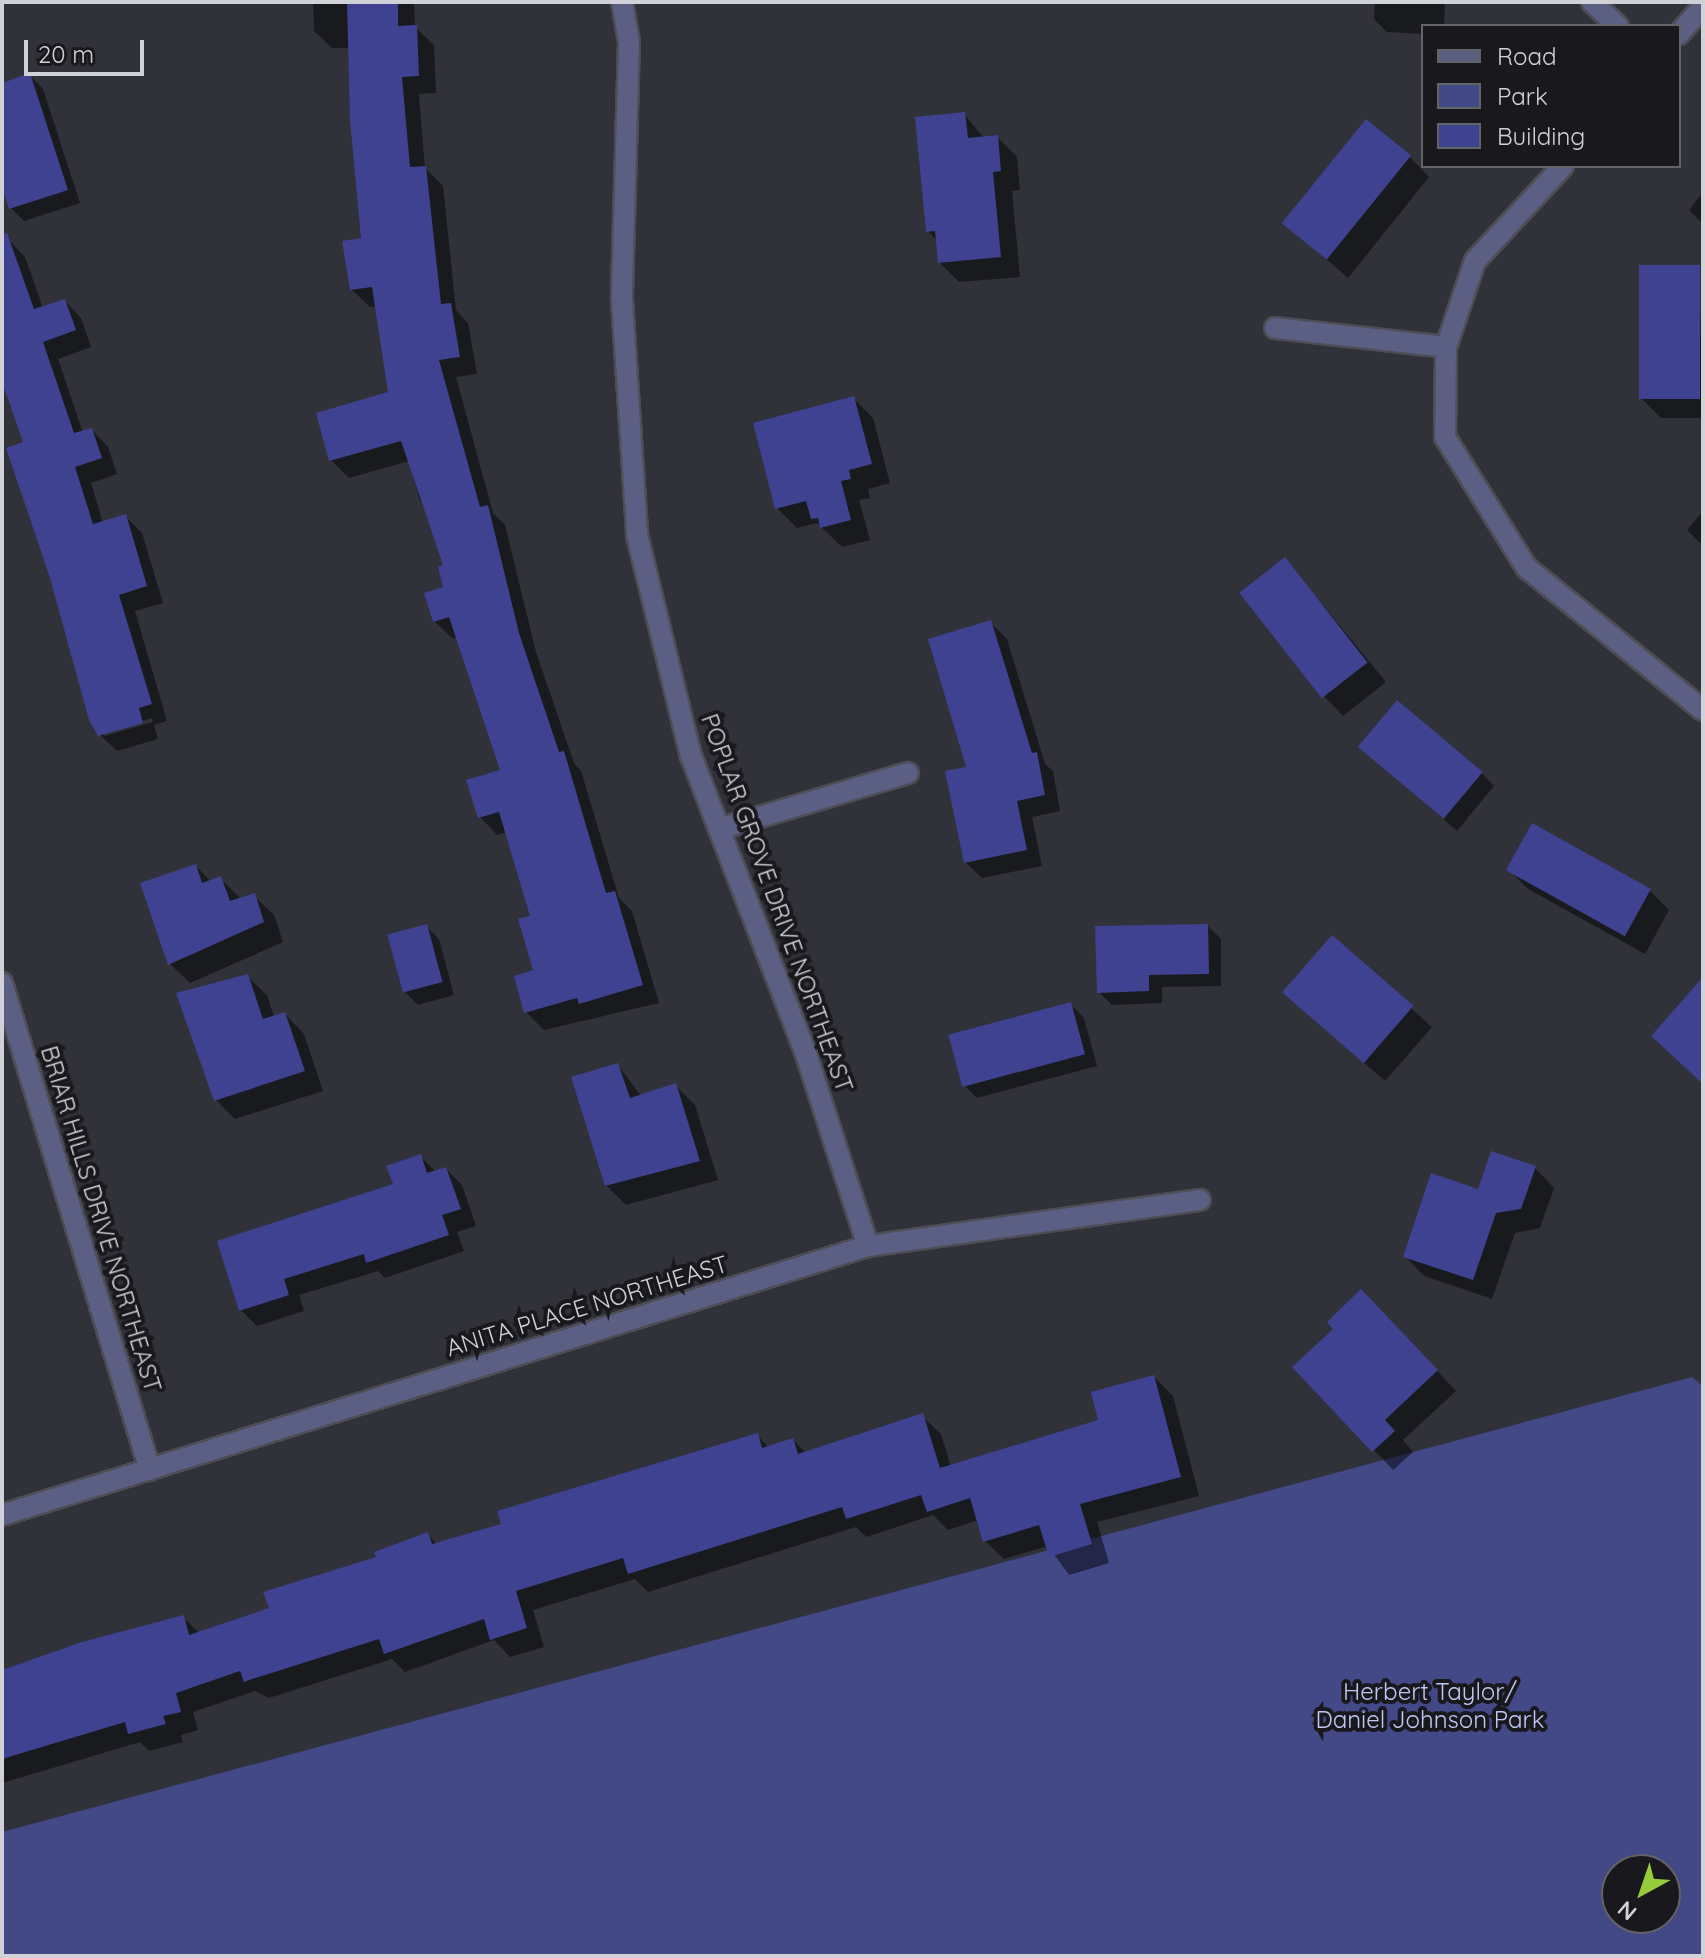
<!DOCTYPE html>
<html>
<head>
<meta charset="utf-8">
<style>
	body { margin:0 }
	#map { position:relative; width:1705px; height:1958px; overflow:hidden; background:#303139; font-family:Quicksand,sans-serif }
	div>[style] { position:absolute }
	.green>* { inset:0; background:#434886 }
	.shadow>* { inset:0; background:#0007 }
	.building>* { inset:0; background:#3f4291; transform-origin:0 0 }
	.roads { filter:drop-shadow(2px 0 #4d4e55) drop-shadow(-2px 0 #4d4e55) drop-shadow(0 2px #4d4e55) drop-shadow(0 -2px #4d4e55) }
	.minor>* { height:20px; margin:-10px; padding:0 10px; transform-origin:10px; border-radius:10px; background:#5a5f83 }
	span { translate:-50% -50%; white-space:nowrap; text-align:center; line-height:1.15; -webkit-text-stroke:8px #19191d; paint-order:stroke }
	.street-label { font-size:24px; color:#d1d2d7 }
	.park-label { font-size:24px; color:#bfc7f4 }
	.frame { position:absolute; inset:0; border:4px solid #d1d2d7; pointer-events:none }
	.legend { position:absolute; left:1421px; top:24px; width:260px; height:144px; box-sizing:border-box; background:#19191d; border:2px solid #636367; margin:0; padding:10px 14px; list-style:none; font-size:24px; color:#d1d2d7 }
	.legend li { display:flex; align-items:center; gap:16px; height:40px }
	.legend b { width:40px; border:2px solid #636367 }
	.north { position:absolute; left:1601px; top:1854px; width:80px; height:80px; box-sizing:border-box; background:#19191d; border:2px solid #636367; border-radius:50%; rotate:220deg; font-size:22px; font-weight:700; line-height:32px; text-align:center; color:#d1d2d7 }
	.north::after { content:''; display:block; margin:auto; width:28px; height:36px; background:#96cc39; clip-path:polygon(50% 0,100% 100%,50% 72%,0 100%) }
	.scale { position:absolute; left:24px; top:40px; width:120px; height:36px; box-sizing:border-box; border:4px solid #d1d2d7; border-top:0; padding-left:10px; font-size:24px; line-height:28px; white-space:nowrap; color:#d1d2d7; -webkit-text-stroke:6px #19191d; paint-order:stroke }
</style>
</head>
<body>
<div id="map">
	<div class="green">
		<i style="clip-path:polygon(evenodd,1692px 1377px,1703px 1386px,1703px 1956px,2px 1956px,2px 1832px,1692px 1377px,1617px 1870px,1665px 1870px,1665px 1918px,1617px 1918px,1617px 1870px)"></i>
	</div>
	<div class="shadow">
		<i style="clip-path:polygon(313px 2px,414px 2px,415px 27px,434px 45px,436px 93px,419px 94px,425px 168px,443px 186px,456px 310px,468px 323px,477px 374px,456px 377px,493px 513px,505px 525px,536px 652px,574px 763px,581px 771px,619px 898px,632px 911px,659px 1003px,544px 1030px,526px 1012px,516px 977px,536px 971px,532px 917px,507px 832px,497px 835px,480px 817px,503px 771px,458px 637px,452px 638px,434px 621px,446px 589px,446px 567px,430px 511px,420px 501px,409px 461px,349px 478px,331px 460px,390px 394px,377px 306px,370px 307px,352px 290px,363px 240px,351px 48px,332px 48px,314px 31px)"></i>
		<i style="clip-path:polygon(1375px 2px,1445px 2px,1444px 26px,1423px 26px,1423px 34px,1387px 32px,1374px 19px)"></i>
		<i style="clip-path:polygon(30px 76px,43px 89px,80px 203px,24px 221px,11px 208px,2px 181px,2px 85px)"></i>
		<i style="clip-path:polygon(964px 114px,984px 138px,997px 137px,1017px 157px,1020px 190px,1012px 191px,1020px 277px,959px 282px,940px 263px,938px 242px,928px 231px)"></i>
		<i style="clip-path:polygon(1410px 157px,1429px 177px,1348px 278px,1285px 223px)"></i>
		<i style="clip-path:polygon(1703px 192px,1703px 224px,1689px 210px)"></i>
		<i style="clip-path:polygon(evenodd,9px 240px,25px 257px,43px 308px,65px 301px,81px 318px,91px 347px,58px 359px,83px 433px,92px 430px,108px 447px,117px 474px,91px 483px,103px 523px,125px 516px,142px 533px,163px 603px,135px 611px,167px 721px,154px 725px,158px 739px,117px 751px,100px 735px,25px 444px,2px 378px,2px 242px,9px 240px,152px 718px,153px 722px,104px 736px,104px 732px,152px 718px)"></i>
		<i style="clip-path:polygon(1699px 267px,1703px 418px,1661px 418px,1641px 398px)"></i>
		<i style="clip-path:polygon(853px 398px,873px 418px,890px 483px,868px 489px,870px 498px,859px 500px,870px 540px,842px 547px,817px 523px,797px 528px,777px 508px)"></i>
		<i style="clip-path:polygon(1703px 511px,1703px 546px,1687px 530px)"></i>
		<i style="clip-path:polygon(1285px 559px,1386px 682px,1343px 716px,1324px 696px)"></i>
		<i style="clip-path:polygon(991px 623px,1007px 639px,1045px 764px,1053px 771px,1060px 811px,1032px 817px,1042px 866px,982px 878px,965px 862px,969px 768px)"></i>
		<i style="clip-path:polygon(1361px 747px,1482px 773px,1494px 786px,1457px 831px)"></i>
		<i style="clip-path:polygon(196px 866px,211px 882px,221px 879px,240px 898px,254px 896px,274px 915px,283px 942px,190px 983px,170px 964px)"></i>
		<i style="clip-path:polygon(1508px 869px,1650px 891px,1669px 910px,1645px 954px,1528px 889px)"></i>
		<i style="clip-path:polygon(426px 926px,439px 939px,454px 995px,418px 1005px,405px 992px)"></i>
		<i style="clip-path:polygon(1208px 926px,1221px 939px,1221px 986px,1162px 987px,1162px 1003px,1112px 1005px,1099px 992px)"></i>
		<i style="clip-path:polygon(1332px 938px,1432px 1027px,1385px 1081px,1304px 1011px)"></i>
		<i style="clip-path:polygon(247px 976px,267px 995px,274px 1017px,285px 1014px,304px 1034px,323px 1091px,235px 1119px,216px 1100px)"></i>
		<i style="clip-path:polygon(1071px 1005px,1084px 1018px,1097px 1066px,977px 1098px,964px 1085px)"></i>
		<i style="clip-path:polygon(618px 1065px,641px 1096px,675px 1085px,695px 1105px,718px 1180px,626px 1205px,606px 1185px)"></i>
		<i style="clip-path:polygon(420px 1156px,436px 1172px,446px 1169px,462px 1185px,476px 1226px,457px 1232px,464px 1251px,385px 1278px,378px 1271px,299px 1295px,304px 1311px,257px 1326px,241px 1310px,396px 1186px)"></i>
		<i style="clip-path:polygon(1535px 1168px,1554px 1188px,1540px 1228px,1515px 1233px,1492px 1299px,1424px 1276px,1405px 1256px,1479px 1192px)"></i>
		<i style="clip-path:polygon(1381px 1311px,1456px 1391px,1403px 1440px,1413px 1452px,1393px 1470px,1295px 1367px)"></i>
		<i style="clip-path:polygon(1154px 1377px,1173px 1396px,1199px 1496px,1097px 1522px,1109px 1563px,1069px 1575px,1048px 1546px,1004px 1559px,985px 1541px,979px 1520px,948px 1530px,933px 1515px,866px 1537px,856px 1527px,648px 1592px,635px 1579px,533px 1610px,544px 1647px,510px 1657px,494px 1640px,405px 1672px,392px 1659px,269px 1698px,255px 1691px,193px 1712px,198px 1730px,181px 1735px,183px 1742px,149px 1751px,140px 1742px,2px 1783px,2px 1671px,184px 1618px,199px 1633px,271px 1610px,428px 1535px,438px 1545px,504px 1525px,757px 1435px,769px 1448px,793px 1440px,806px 1453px,922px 1416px,941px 1434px,951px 1467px,1101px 1422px)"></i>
	</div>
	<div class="building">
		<i style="clip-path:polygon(347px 2px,398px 2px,398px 26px,417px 25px,419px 76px,402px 77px,410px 167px,426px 166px,441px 304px,451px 303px,460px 357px,439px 360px,480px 507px,488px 505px,519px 633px,559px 752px,564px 751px,606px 893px,615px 891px,643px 985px,579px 1004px,577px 998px,524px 1013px,514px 976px,533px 970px,518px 919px,530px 916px,499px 812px,478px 818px,466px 780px,500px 770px,449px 617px,433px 622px,424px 593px,443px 587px,438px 567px,443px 565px,401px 441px,329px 461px,316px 413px,388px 392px,372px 287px,350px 290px,342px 241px,361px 238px,350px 120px)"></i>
		<i style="clip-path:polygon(30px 73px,68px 190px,9px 209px,2px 187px,2px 83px)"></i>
		<i style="clip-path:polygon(965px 112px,968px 138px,998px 135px,1001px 171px,993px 172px,1001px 257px,938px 263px,935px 231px,926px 232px,915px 117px)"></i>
		<i style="left:1366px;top:119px;width:58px;height:134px;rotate:39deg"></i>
		<i style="clip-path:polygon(7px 233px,34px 309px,65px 299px,76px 330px,43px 342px,74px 433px,92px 428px,102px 458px,75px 467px,93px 524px,126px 514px,147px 586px,119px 595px,152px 704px,139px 708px,143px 723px,98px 736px,89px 720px,50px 578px,6px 448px,23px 442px,2px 382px,2px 234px)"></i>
		<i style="left:1639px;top:265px;width:61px;height:134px"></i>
		<i style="clip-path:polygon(854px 396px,872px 464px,849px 470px,851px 479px,841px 481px,851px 520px,820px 528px,818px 518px,811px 519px,806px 501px,775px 509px,753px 423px)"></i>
		<i style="left:1285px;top:557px;width:134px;height:58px;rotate:52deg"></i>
		<i style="clip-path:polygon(991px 620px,1032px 753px,1037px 752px,1045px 795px,1017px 801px,1027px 850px,964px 863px,945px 771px,966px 767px,928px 639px)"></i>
		<i style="left:1397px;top:700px;width:112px;height:61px;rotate:40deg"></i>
		<i style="left:1532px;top:823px;width:136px;height:54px;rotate:29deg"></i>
		<i style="clip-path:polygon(196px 864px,202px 883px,221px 876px,230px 901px,255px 893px,264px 922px,168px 965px,140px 883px)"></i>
		<i style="left:427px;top:924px;width:60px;height:41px;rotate:75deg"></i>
		<i style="clip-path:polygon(1208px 924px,1209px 974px,1149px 975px,1149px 991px,1097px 993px,1095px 926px)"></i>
		<i style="left:1332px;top:935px;width:108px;height:76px;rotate:41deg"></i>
		<i style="clip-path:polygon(248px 974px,263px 1019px,285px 1012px,305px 1071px,214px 1101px,176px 993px)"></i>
		<i style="clip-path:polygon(1703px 977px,1703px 1084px,1651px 1036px)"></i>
		<i style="left:1071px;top:1002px;width:54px;height:127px;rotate:75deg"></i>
		<i style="clip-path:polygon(618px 1063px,630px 1098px,676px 1083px,700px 1161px,605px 1186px,571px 1077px)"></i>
		<i style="clip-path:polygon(1491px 1151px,1536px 1166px,1521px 1209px,1496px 1213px,1473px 1280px,1403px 1257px,1431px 1173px,1478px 1189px)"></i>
		<i style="clip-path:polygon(421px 1154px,427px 1173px,446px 1167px,461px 1209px,442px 1215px,449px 1235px,366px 1263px,364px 1254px,284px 1279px,289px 1295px,239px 1311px,217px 1241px,393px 1184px,386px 1166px)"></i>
		<i style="clip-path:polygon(1361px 1289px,1438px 1370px,1385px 1420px,1395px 1431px,1372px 1452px,1292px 1367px,1333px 1329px,1327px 1322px)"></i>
		<i style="clip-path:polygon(1154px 1375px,1181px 1477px,1080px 1504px,1092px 1544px,1049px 1557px,1039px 1525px,983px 1542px,970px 1498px,927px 1512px,921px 1495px,846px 1519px,842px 1507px,628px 1574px,623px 1558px,516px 1591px,527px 1628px,490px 1640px,484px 1619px,384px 1654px,379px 1639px,249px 1680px,244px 1682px,240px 1671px,176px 1693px,181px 1712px,163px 1716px,166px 1724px,128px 1734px,125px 1722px,2px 1759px,2px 1670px,82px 1642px,184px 1615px,189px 1635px,269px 1608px,263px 1592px,376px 1557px,374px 1552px,428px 1532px,432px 1544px,501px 1524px,497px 1511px,758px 1433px,762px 1448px,793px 1438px,798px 1454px,923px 1413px,940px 1468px,1098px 1420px,1091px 1392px)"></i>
	</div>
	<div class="roads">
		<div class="minor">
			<i style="left:622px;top:2px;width:41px;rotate:80.1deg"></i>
			<i style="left:629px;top:42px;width:258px;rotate:91.6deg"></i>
			<i style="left:622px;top:300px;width:235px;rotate:86.3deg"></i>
			<i style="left:637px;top:535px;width:228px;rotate:76.3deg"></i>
			<i style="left:691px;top:756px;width:316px;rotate:68.9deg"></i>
			<i style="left:805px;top:1051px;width:205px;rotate:72.1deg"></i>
			<i style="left:1592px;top:2px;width:35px;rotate:43deg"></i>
			<i style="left:1679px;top:34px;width:37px;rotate:-49deg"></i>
			<i style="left:1563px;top:166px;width:129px;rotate:132.8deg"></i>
			<i style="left:1475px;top:261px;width:91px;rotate:108.6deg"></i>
			<i style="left:1446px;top:347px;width:90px;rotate:90.6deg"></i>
			<i style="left:1445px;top:437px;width:155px;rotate:58deg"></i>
			<i style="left:1527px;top:568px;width:226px;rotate:38.9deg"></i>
			<i style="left:1275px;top:328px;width:172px;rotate:6.3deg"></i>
			<i style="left:719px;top:829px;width:197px;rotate:-16.5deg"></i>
			<i style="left:2px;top:983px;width:509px;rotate:73.1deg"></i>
			<i style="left:2px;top:1515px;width:907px;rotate:-17.26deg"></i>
			<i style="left:868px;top:1246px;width:335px;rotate:-7.9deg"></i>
		</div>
	</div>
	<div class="street-label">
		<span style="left:777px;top:903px;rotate:70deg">POPLAR GROVE DRIVE NORTHEAST</span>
		<span style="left:101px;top:1219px;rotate:73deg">BRIAR HILLS DRIVE NORTHEAST</span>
		<span style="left:587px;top:1306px;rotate:-17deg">ANITA PLACE NORTHEAST</span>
	</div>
	<div class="park-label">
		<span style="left:1430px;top:1706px">Herbert Taylor/<br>Daniel Johnson Park</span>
	</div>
	<div class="frame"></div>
	<ul class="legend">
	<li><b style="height:10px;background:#5a5f83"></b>Road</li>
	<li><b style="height:22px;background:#434886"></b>Park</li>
	<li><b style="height:22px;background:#3f4291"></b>Building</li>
	</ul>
	<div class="north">N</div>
	<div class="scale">20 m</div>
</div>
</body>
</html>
